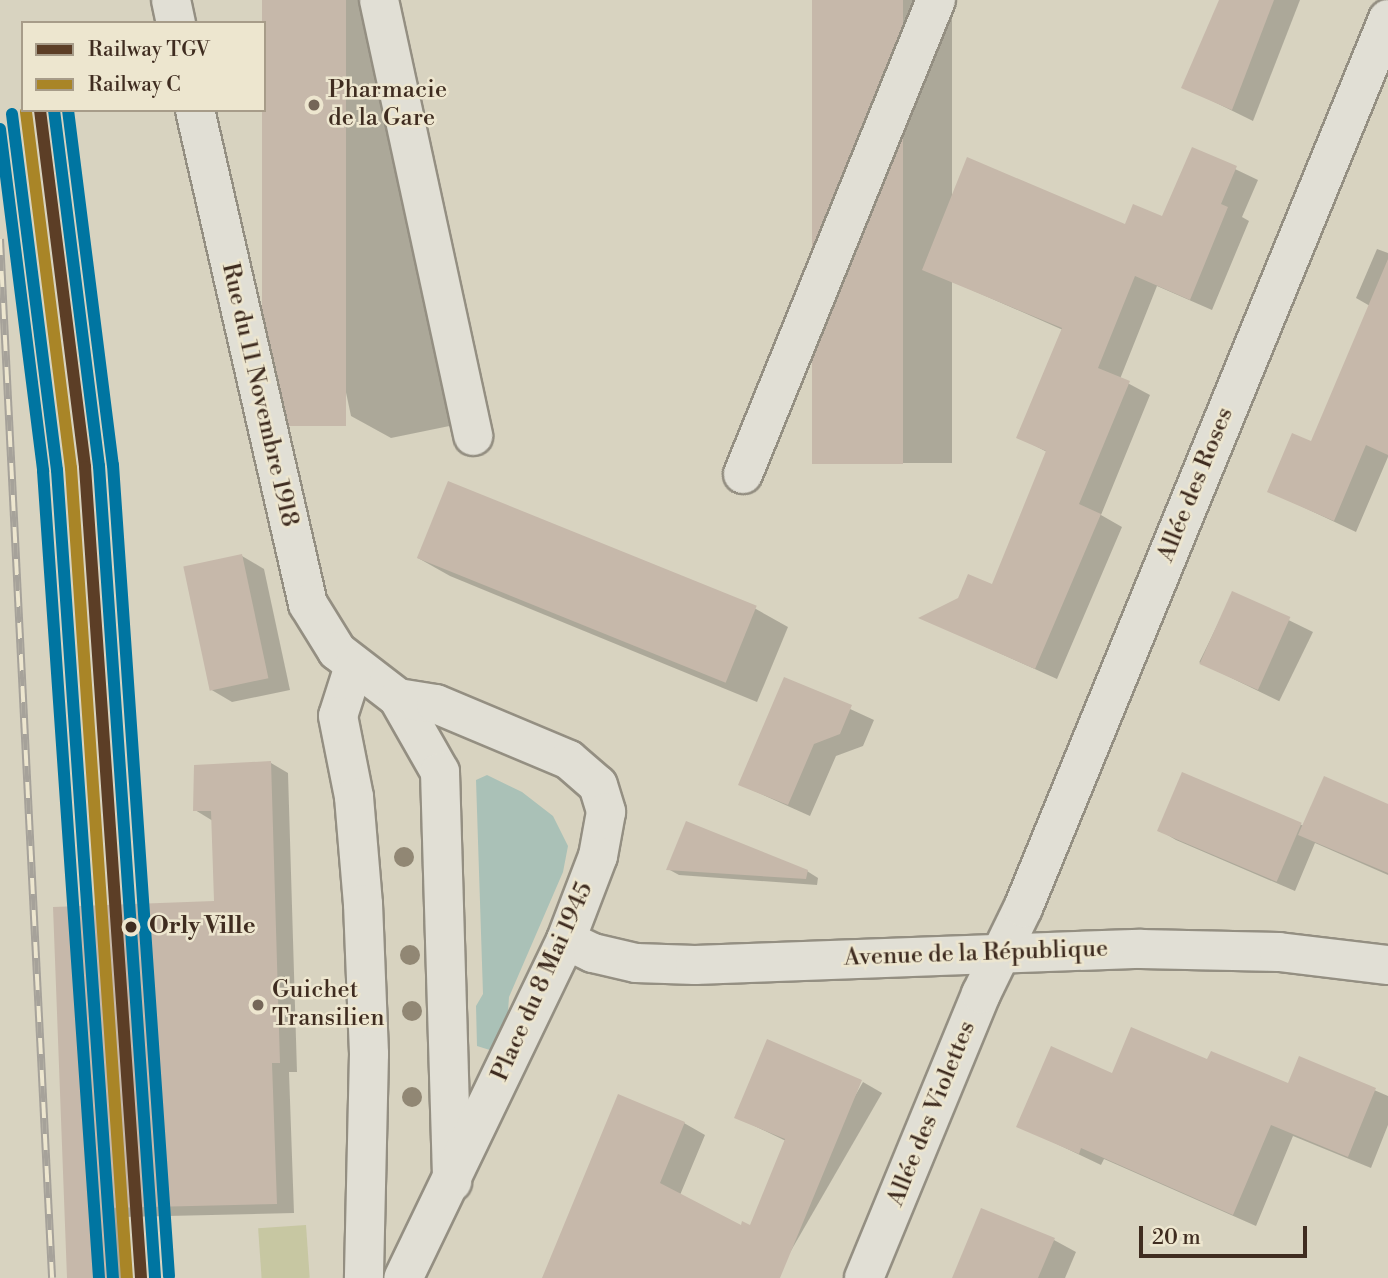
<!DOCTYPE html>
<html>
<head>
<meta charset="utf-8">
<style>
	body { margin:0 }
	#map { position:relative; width:1388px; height:1278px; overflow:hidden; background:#d8d3c0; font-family:"Libre Bodoni",serif }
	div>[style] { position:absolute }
	.green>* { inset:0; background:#c7c7a2; transform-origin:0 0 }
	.water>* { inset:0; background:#aac1b7 }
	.shadow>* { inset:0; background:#0003; transform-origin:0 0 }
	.building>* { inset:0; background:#c6b8aa; transform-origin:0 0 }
	.roads { filter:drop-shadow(2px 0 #948f82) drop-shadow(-2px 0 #948f82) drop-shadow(0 2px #948f82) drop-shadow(0 -2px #948f82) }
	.minor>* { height:38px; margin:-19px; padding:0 19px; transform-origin:19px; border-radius:19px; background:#e1dfd5 }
	.rail>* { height:8px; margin-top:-4px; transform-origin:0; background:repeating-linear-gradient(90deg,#ede6cf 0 16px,#a6a29a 0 32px); box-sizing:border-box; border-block:2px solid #a6a29a }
	.rail-1>* { height:12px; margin:-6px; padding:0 6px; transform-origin:6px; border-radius:6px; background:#5c3e26 }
	.rail-2>* { height:12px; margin:-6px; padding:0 6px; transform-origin:6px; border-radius:6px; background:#a98527 }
	.rail-3>* { height:12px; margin:-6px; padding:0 6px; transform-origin:6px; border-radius:6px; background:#0075a1 }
	.rail-4>* { height:12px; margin:-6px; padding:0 6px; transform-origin:6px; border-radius:6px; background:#0075a1 }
	.rail-5>* { height:12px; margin:-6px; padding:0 6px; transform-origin:6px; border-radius:6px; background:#0075a1 }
	.rail-6>* { height:12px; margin:-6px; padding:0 6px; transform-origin:6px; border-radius:6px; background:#0075a1 }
	.trees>* { width:20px; height:20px; margin:-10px; border-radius:50%; background:#918774 }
	.dots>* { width:19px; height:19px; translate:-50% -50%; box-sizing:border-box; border:4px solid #ede6cf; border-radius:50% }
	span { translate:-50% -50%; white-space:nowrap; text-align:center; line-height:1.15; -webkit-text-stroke:5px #ede6cf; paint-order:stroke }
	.poi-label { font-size:24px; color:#3f2c20 }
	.left { translate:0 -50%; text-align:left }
	.street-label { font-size:24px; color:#3f2c20 }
	.stop-label { font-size:24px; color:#3f2c20; font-weight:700 }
	.legend { position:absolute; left:21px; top:21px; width:245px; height:91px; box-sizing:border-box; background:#ede6cf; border:2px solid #a79c89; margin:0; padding:9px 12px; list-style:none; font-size:21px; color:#3f2c20 }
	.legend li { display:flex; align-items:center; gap:14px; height:35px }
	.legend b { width:35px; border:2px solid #a79c89 }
	.scale { position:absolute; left:1139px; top:1226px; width:168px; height:32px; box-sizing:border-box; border:4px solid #3f2c20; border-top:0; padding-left:9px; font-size:21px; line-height:24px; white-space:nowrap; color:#3f2c20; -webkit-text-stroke:5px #ede6cf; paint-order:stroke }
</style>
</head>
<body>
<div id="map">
	<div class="green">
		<i style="left:306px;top:1225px;width:53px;height:48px;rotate:86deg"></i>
	</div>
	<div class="water">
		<i style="clip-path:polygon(487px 775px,522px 792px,553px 816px,568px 846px,563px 872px,509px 997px,508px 1012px,493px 1051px,477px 1046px,476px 1006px,483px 994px,476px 780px)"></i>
	</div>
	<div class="shadow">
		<i style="clip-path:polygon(263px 0,380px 0,469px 422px,391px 438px,351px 416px)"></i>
		<i style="left:814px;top:0;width:138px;height:463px"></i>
		<i style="clip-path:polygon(1221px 0,1300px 0,1253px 121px,1184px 87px)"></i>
		<i style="clip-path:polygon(1193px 149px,1258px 180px,1242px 217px,1249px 221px,1212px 310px,1157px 286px,1120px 379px,1150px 395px,1101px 515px,1122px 527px,1057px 679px,922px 618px,993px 586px,1047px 452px,1018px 437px,1063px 330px,924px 269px,1163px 219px)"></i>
		<i style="clip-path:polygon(1377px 249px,1388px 253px,1388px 457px,1356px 532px,1269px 491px,1312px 444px,1370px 306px,1356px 298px)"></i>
		<i style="clip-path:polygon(449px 483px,756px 609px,788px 627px,757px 702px,450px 576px,418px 558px)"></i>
		<i style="clip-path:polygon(242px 556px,264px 569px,290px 690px,232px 702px,210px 689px)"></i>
		<i style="left:1233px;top:593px;width:89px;height:77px;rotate:26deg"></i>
		<i style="clip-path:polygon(785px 679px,874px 720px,863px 746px,836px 756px,810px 816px,741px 785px)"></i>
		<i style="clip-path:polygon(271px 763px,288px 773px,297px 1072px,289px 1072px,294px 1213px,123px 1217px,126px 1278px,69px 1278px,216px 903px,213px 821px,195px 810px)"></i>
		<i style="clip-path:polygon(1183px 774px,1304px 826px,1388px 806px,1388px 875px,1315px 843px,1295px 891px,1176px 840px,1159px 830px)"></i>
		<i style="clip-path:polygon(668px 869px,807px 871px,818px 878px,817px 885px,679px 875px)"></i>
		<i style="clip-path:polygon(1300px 1058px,1388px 1096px,1388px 1125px,1371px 1168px,1293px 1136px,1256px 1226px,1104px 1159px,1101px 1165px,1019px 1126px,1113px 1075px,1208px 1062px,1289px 1086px)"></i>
		<i style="clip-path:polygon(861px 1081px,778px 1278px,543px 1278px,684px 1123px,705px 1135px,680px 1195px,742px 1227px,751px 1227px,786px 1141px,736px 1117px)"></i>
		<i style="left:863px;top:1082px;width:22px;height:212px;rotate:30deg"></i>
		<i style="clip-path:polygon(1054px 1240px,1076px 1252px,1065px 1278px,954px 1278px)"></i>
	</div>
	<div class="building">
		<i style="left:262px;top:0;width:84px;height:426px"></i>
		<i style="left:812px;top:0;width:91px;height:464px"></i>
		<i style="clip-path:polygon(1219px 0,1274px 0,1232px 110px,1181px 88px)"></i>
		<i style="clip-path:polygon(1192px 147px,1237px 166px,1221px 204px,1228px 207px,1190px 300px,1135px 276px,1098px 368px,1130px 381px,1079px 504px,1101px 514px,1035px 669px,918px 618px,958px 598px,968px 574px,992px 584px,1046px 451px,1016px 438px,1062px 328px,922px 270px,967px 157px,1125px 224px,1133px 204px,1162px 216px)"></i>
		<i style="clip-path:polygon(1388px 259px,1388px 455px,1366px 445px,1334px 521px,1267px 492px,1292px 433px,1311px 441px)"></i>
		<i style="left:448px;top:481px;width:333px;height:83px;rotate:22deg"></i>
		<i style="left:242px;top:554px;width:127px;height:60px;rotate:78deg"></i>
		<i style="left:1232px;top:591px;width:64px;height:80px;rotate:24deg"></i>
		<i style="clip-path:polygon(784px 677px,852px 705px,840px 734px,814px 744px,788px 805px,738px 785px)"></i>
		<i style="clip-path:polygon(271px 761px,280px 1063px,272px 1063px,277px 1204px,107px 1208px,110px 1278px,67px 1278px,53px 907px,214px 901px,211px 811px,193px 811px,194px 765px)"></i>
		<i style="left:1182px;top:772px;width:130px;height:64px;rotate:23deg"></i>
		<i style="clip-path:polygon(1324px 776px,1388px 804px,1388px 873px,1298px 835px)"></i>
		<i style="clip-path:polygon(686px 821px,808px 870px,806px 879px,666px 870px)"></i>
		<i style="clip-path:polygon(1131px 1027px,1207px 1059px,1211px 1051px,1288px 1083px,1299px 1056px,1376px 1088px,1348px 1157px,1271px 1125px,1233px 1215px,1081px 1148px,1079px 1154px,1016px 1127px,1051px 1046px,1112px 1073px)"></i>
		<i style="clip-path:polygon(767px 1039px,862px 1080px,780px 1278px,542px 1278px,618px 1094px,685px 1122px,660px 1183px,741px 1225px,742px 1221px,750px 1225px,785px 1139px,734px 1118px)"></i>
		<i style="clip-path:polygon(981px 1208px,1055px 1238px,1038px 1278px,952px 1278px)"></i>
	</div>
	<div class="roads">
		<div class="minor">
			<i style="left:171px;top:0;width:24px;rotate:78deg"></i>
			<i style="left:379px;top:0;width:446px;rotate:77.8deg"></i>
			<i style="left:195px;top:110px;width:507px;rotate:77.12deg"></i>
			<i style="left:308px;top:604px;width:55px;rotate:58.3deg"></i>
			<i style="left:337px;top:651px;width:77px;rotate:37.6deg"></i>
			<i style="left:398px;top:698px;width:85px;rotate:60.4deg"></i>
			<i style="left:440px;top:772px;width:410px;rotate:88.3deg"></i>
			<i style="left:743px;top:474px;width:512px;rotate:-67.85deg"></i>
			<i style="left:354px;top:666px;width:52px;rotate:107.7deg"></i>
			<i style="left:338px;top:716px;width:83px;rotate:78.8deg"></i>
			<i style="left:354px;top:797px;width:107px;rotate:85.2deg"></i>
			<i style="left:363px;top:904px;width:150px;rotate:87.7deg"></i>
			<i style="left:369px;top:1054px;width:224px;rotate:91.3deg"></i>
			<i style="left:398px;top:698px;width:38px;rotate:9deg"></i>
			<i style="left:436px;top:704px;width:144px;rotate:22.8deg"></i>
			<i style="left:569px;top:760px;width:38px;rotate:41deg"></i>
			<i style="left:598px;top:785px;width:28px;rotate:73deg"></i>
			<i style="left:606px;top:812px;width:45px;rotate:100.3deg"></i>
			<i style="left:598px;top:856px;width:90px;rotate:110.9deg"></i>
			<i style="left:566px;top:940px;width:375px;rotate:115.7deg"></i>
			<i style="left:566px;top:940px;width:30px;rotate:26deg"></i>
			<i style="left:593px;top:953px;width:44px;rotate:13.1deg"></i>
			<i style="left:636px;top:963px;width:59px;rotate:1.9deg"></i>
			<i style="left:695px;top:965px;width:446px;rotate:-2.1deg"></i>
			<i style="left:1141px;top:949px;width:138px;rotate:1.2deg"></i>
			<i style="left:1279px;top:952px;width:110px;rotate:6.8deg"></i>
			<i style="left:864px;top:1278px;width:307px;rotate:-67.6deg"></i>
			<i style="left:981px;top:994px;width:96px;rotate:-64deg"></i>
			<i style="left:1023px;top:908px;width:961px;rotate:-67.68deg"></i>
		</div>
	</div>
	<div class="rail">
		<i style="left:0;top:239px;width:1040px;rotate:87.13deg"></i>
	</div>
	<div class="rail-1">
		<i style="left:40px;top:110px;width:360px;rotate:82.8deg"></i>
		<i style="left:85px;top:467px;width:813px;rotate:86.05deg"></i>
	</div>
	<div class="rail-2">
		<i style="left:26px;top:112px;width:359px;rotate:82.8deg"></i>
		<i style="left:71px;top:468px;width:812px;rotate:86.05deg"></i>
	</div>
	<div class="rail-3">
		<i style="left:54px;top:110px;width:359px;rotate:82.8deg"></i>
		<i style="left:99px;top:466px;width:813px;rotate:86.05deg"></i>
	</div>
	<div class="rail-4">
		<i style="left:12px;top:114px;width:359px;rotate:82.8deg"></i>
		<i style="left:57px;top:470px;width:810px;rotate:86.04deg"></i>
	</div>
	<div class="rail-5">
		<i style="left:68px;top:110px;width:358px;rotate:82.8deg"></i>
		<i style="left:113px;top:465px;width:813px;rotate:86.05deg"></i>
	</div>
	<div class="rail-6">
		<i style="left:0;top:129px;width:345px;rotate:82.8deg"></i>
		<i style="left:43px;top:471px;width:809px;rotate:86.03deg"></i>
	</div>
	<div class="trees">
		<i style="left:404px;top:857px"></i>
		<i style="left:410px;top:955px"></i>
		<i style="left:412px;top:1011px"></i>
		<i style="left:412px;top:1097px"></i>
	</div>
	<div class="dots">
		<i style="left:314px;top:105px;background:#756658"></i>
		<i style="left:131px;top:927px;background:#3f2c20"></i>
		<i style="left:258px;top:1005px;background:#756658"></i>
	</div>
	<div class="poi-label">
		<span class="left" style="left:328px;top:105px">Pharmacie<br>de la Gare</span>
		<span class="left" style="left:272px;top:1005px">Guichet<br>Transilien</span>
	</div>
	<div class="street-label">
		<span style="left:259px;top:395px;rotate:77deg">Rue du 11 Novembre 1918</span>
		<span style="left:1196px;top:485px;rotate:-68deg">Allée des Roses</span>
		<span style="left:976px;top:954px;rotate:-2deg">Avenue de la République</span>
		<span style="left:543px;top:982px;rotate:-66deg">Place du 8 Mai 1945</span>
		<span style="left:932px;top:1114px;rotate:-68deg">Allée des Violettes</span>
	</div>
	<div class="stop-label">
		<span class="left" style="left:149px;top:927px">Orly Ville</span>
	</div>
	<ul class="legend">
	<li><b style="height:9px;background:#5c3e26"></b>Railway TGV</li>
	<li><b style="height:9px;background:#a98527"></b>Railway C</li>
	</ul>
	<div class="scale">20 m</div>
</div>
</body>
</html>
